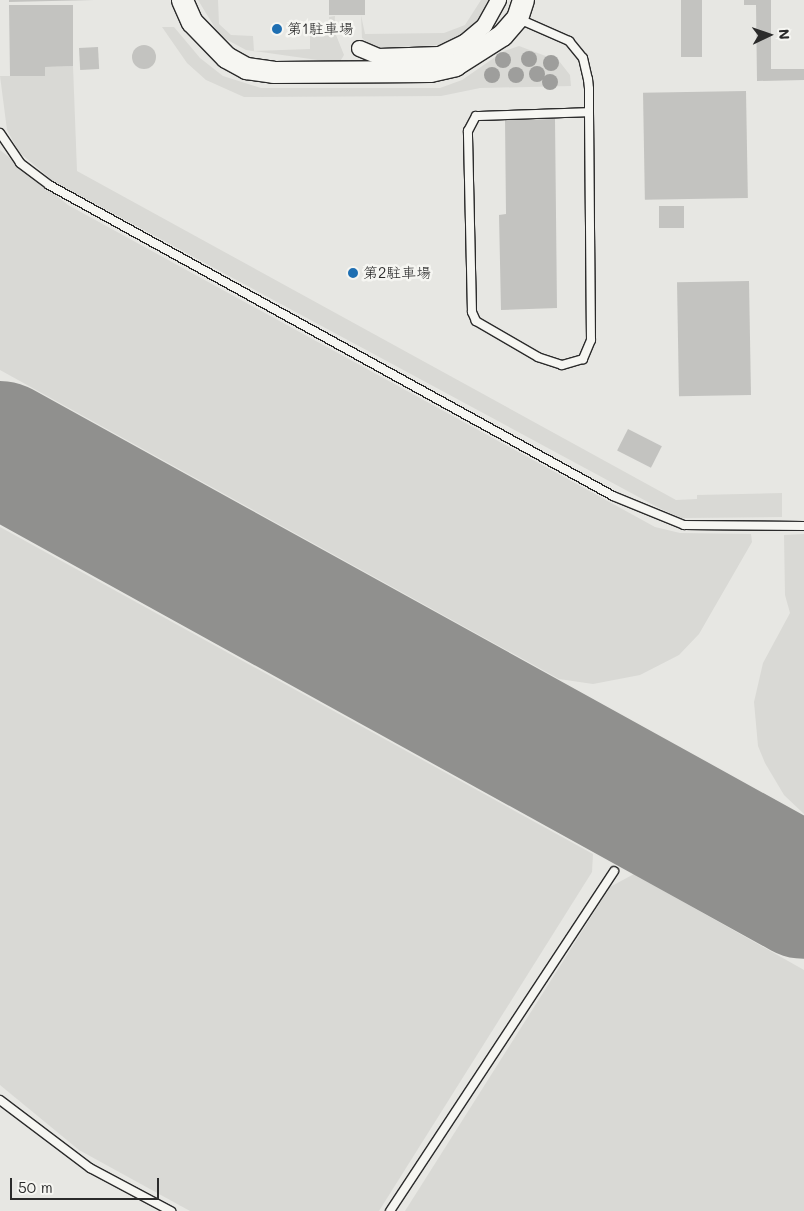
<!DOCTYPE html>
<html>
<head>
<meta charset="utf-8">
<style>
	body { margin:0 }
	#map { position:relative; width:804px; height:1211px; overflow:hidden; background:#f6f6f2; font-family:Mali,"Klee One",sans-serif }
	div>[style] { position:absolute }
	.built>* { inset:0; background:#e7e7e3; transform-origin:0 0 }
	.green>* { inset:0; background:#d9d9d5 }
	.runway>* { height:134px; margin:-67px; padding:0 67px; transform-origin:67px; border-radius:67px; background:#90908e }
	.building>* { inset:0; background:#c3c3c0; transform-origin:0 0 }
	.round { border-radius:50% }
	.roads { filter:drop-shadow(1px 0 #2b2b2b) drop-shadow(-1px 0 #2b2b2b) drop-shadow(0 1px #2b2b2b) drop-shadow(0 -1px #2b2b2b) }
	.lane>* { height:8px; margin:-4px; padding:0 4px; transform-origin:4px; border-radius:4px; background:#f6f6f2 }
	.street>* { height:15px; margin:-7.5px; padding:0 7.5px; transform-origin:7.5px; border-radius:7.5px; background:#f6f6f2 }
	.secondary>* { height:21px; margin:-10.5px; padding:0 10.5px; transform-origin:10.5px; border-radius:10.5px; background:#f6f6f2 }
	.trees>* { width:16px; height:16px; margin:-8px; border-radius:50%; background:#9e9e9c }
	.dots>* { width:14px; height:14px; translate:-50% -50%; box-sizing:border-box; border:2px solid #f6f6f2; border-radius:50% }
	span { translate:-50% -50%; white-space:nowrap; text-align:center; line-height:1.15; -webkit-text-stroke:5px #f6f6f2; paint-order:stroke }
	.poi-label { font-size:15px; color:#2b2b2b }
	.left { translate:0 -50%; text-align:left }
	.north { position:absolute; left:744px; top:10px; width:50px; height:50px; -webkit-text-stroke:4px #f6f6f2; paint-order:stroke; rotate:87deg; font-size:14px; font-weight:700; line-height:20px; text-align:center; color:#2b2b2b }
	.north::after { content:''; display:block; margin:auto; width:18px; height:22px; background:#2b2b2b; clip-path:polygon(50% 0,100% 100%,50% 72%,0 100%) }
	.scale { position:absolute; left:10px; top:1178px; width:149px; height:22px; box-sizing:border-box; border:2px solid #2b2b2b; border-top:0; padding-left:6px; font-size:15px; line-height:18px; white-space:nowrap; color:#2b2b2b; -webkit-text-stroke:4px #f6f6f2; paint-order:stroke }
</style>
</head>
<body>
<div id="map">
	<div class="built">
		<i style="left:0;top:0;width:804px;height:1211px"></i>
	</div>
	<div class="green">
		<i style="clip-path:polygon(198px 0,218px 0,219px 24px,231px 35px,253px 36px,254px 51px,310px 49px,310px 36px,330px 35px,329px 17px,335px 16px,334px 30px,344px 55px,339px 63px,246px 50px,220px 36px)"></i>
		<i style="clip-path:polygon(481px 0,491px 0,484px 15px,467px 33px,442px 45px,374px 48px,362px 38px,361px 15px,365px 34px,444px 33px,465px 25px)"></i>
		<i style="clip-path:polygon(162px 27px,174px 27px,200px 58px,223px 76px,261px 88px,440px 88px,462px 80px,504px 51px,519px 46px,559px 61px,570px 75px,571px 86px,480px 88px,441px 96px,244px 97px,206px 80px,187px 63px)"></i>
		<i style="clip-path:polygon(73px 66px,77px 171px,676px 500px,697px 499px,697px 495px,782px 493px,782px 517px,681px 518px,659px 508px,53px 181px,19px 152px,7px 130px,0 76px,45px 76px,45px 67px)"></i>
		<i style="clip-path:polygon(0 150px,68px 205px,655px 527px,680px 533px,751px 534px,752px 542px,699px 634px,679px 655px,640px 675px,593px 684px,559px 679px,0 370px)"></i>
		<i style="clip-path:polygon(0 527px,593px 854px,592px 872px,379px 1211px,190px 1211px,79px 1150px,0 1085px)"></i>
		<i style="clip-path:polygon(804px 534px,804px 814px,784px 795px,765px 763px,758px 746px,754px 702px,763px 663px,790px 613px,785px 595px,784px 535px)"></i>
		<i style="clip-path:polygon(634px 874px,804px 970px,804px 1211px,405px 1211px,610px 887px)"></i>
	</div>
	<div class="runway">
		<i style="left:0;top:448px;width:918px;rotate:28.91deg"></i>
	</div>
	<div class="building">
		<i style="clip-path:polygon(9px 0,94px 0,9px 2px)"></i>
		<i style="left:329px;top:0;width:36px;height:15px"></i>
		<i style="left:681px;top:0;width:21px;height:57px"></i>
		<i style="clip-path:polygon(744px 0,771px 0,771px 69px,804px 69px,804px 80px,757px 81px,756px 5px,744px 5px)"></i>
		<i style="clip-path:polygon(9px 5px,73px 5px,73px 66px,45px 67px,45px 76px,10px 76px)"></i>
		<i class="round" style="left:132px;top:45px;width:24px;height:24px"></i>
		<i style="left:98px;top:47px;width:22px;height:19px;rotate:87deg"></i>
		<i style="left:746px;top:91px;width:107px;height:103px;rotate:89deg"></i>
		<i style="clip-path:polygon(555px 119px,557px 308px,501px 310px,499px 215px,506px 214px,505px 120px)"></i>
		<i style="left:659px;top:206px;width:25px;height:22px"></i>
		<i style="left:749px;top:281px;width:114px;height:72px;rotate:89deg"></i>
		<i style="left:628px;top:429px;width:38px;height:24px;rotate:27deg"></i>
	</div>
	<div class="roads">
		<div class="lane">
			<i style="left:519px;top:19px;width:55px;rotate:23.7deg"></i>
			<i style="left:569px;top:41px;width:22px;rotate:51deg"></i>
			<i style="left:583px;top:58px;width:22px;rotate:77deg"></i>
			<i style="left:588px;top:79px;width:10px;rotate:84deg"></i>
			<i style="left:589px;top:89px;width:23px;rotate:90deg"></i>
			<i style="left:589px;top:112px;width:228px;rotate:89.5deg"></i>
			<i style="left:591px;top:340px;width:21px;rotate:113deg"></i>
			<i style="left:583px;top:359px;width:22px;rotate:164deg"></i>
			<i style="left:562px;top:365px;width:25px;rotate:-162deg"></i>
			<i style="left:538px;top:357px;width:72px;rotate:-149.9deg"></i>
			<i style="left:476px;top:321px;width:10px;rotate:-114deg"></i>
			<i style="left:472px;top:312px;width:181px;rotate:-91.3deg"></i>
			<i style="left:468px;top:131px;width:17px;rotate:-62deg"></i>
			<i style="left:476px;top:116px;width:113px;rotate:-2deg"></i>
			<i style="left:0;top:133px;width:36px;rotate:56deg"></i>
			<i style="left:20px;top:163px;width:36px;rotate:37deg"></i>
			<i style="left:49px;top:185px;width:644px;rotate:28.87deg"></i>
			<i style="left:613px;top:496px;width:77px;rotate:22.2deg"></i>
			<i style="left:684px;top:525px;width:120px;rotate:0.5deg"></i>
			<i style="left:0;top:1100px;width:113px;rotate:37.1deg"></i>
			<i style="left:90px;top:1168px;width:92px;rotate:28deg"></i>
			<i style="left:390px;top:1211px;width:407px;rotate:-56.6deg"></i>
		</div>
		<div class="street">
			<i style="left:359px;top:48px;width:21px;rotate:23deg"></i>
			<i style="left:378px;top:56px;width:61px;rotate:-1.9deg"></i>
			<i style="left:439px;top:54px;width:28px;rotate:-26deg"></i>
			<i style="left:464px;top:42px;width:26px;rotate:-40deg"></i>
			<i style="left:484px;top:25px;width:29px;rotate:-61deg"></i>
		</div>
		<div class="secondary">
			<i style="left:182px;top:0;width:24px;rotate:66deg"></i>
			<i style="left:192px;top:22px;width:49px;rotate:45.8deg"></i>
			<i style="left:226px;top:57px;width:23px;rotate:29deg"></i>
			<i style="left:246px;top:68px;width:27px;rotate:8deg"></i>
			<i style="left:273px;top:72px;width:157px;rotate:-0.4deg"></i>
			<i style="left:430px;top:71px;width:26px;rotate:-13deg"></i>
			<i style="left:455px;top:65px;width:56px;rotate:-32.6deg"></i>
			<i style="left:502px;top:35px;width:23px;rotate:-49deg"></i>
			<i style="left:517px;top:18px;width:19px;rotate:-72deg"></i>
		</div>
	</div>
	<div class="trees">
		<i style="left:529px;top:59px"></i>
		<i style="left:503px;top:60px"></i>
		<i style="left:551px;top:63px"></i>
		<i style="left:537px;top:74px"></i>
		<i style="left:492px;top:75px"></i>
		<i style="left:516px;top:75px"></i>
		<i style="left:550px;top:82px"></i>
	</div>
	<div class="dots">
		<i style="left:277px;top:29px;background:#1f6fb2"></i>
		<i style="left:353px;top:273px;background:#1f6fb2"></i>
	</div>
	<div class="poi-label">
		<span class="left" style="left:287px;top:29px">第1駐車場</span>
		<span class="left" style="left:363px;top:273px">第2駐車場</span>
	</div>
	<div class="north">N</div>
	<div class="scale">50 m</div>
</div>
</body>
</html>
